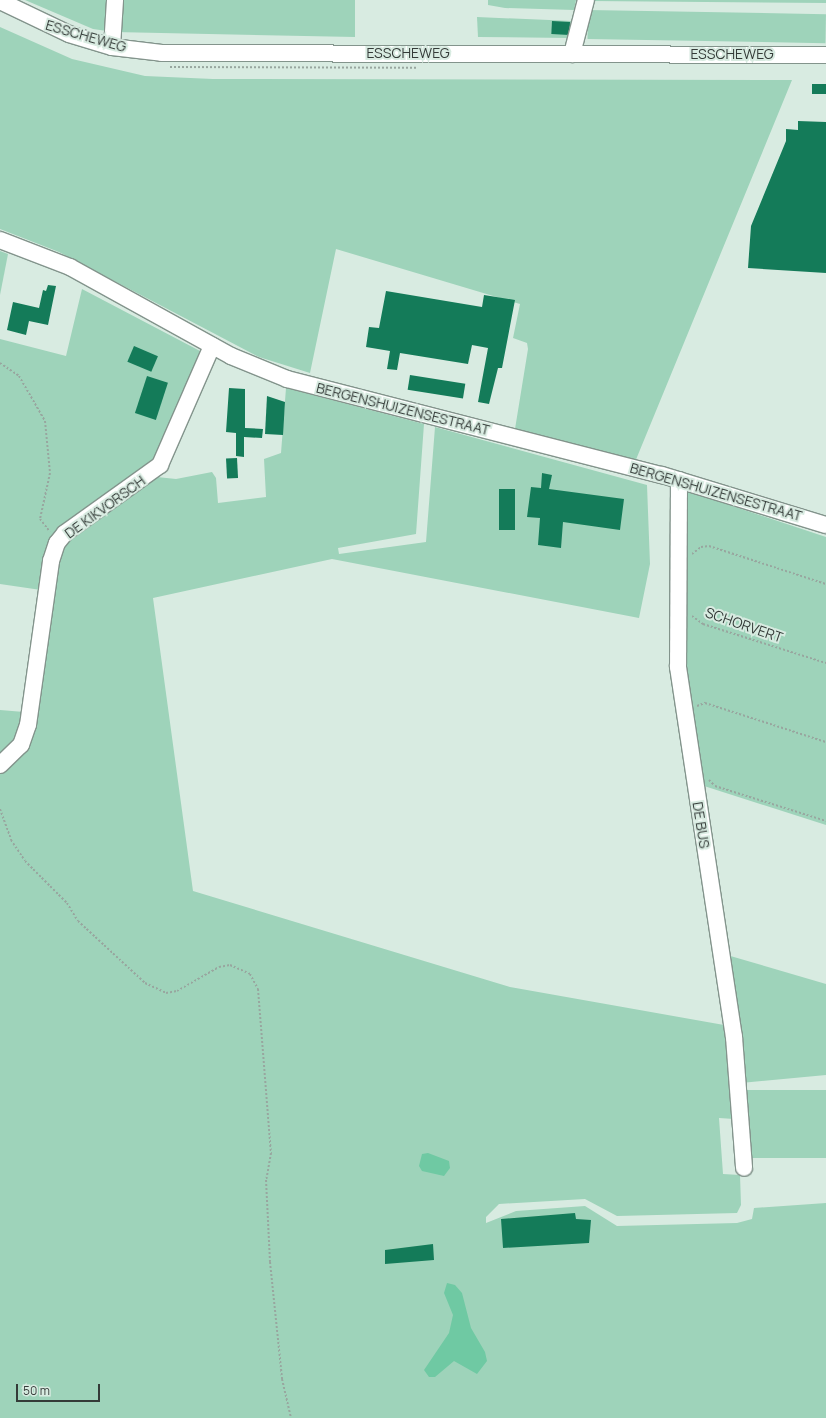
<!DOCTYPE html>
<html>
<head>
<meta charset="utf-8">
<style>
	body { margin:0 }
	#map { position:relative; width:826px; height:1418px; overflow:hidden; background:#d8ebe1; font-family:Manrope,sans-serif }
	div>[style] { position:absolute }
	.green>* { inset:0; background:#9ed3ba; transform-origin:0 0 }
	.water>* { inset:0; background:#6fc9a3 }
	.building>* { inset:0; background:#147b59; transform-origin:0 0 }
	.path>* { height:2px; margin-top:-1px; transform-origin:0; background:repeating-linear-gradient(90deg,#98a69f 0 2px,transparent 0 4px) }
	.roads { filter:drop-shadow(1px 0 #83948c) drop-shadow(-1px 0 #83948c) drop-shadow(0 1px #83948c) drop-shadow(0 -1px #83948c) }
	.minor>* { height:16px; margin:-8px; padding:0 8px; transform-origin:8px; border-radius:8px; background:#fff }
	span { translate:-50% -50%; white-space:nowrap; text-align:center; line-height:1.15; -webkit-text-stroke:4px #d8ebe1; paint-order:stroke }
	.street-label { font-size:14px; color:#343b38 }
	.scale { position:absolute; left:16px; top:1384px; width:84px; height:18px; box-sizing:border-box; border:2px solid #343b38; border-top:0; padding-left:5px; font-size:12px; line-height:14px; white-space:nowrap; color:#343b38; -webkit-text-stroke:3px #d8ebe1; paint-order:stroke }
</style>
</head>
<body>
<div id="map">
	<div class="green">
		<i style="clip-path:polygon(25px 0,355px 0,355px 37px,114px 32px,93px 29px)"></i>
		<i style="clip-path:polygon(488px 0,576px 0,574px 10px,505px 8px,488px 5px)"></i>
		<i style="clip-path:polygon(590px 0,826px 0,826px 3px,590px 1px)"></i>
		<i style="left:588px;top:10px;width:238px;height:29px;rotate:1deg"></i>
		<i style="clip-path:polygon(477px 17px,573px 21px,569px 38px,478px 37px)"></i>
		<i style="clip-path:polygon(0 27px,72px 59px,145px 76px,213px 79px,792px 80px,635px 462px,515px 429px,528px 349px,527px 343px,513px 338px,520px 304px,336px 249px,310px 373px,259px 357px,59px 252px,0 229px)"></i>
		<i style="clip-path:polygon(0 251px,8px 254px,0 295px)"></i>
		<i style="clip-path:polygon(82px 289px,200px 351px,156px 462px,54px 538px,41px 590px,0 584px,0 339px,66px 356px)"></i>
		<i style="clip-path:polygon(286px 388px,424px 424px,416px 534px,338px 548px,339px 554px,426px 542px,435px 427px,647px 485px,650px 564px,639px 618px,332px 559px,153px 598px,193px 891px,510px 987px,724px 1025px,734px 1119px,719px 1118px,723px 1174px,740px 1175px,741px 1205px,737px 1213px,617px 1216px,585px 1199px,499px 1204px,486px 1217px,486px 1223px,516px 1211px,585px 1206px,617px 1226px,737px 1223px,752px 1219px,754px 1208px,826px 1203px,826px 1418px,0 1418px,0 770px,23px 753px,56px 551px,64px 541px,157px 477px,176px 479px,212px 472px,216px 478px,218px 503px,266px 497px,264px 459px,281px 453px)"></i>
		<i style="clip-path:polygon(687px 491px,826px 537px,826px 825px,701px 785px,686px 662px)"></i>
		<i style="clip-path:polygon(0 710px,24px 712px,14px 746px,0 755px)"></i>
		<i style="clip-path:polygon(727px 955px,826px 984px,826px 1075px,741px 1083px)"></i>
		<i style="left:826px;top:1090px;width:68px;height:83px;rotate:90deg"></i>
	</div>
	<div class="water">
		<i style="clip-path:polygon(428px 1153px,449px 1161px,450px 1168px,444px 1176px,422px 1171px,419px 1166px,422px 1154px)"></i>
		<i style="clip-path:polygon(447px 1283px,455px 1285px,462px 1293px,471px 1328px,485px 1352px,487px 1361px,477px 1374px,454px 1361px,435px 1377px,429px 1377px,424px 1370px,449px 1333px,453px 1315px,444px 1293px)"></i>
	</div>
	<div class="building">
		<i style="left:552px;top:21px;width:18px;height:13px;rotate:3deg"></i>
		<i style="left:812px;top:84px;width:14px;height:10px"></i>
		<i style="clip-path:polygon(798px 121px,826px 122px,826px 273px,748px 268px,751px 226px,786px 141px,786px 129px,798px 130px)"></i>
		<i style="clip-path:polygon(48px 285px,56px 286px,48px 325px,29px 321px,26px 335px,7px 330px,13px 302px,39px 308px,43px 290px,46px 291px)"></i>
		<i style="clip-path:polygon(386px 291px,482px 307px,484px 295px,515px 300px,502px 368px,498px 368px,489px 404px,478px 402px,488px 348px,472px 345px,468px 364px,400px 353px,397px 370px,387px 369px,390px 351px,366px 347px,369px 327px,379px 328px)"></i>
		<i style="left:134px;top:346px;width:26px;height:17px;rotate:23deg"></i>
		<i style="left:410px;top:375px;width:56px;height:15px;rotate:9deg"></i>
		<i style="left:147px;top:376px;width:22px;height:39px;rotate:18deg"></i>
		<i style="clip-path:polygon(229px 388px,245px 389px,245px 428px,263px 429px,262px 438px,244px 437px,244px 457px,236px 456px,236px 433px,226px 432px)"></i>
		<i style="clip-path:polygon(267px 396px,285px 402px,283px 435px,265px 434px)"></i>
		<i style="left:237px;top:458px;width:20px;height:11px;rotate:87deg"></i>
		<i style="clip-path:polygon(542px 473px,552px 475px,549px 489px,624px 499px,620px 530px,563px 522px,561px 548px,538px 545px,540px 518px,527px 517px,531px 487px,541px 488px)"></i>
		<i style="left:499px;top:489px;width:16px;height:41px"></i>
		<i style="clip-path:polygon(575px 1213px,576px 1219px,591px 1220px,589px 1243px,503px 1248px,501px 1219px)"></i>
		<i style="clip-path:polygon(433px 1244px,434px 1260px,385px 1264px,385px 1250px)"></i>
	</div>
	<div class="path">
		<i style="left:170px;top:67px;width:246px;rotate:0.2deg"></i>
		<i style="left:0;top:363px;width:23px;rotate:34deg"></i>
		<i style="left:19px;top:376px;width:52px;rotate:60deg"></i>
		<i style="left:45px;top:421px;width:52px;rotate:84.5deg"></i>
		<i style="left:50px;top:473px;width:47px;rotate:102.3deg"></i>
		<i style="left:40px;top:519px;width:16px;rotate:52deg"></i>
		<i style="left:692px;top:554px;width:11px;rotate:-38deg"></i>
		<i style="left:701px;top:547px;width:8px;rotate:-7deg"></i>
		<i style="left:709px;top:546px;width:123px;rotate:18deg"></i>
		<i style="left:692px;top:616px;width:14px;rotate:36deg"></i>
		<i style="left:703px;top:624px;width:129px;rotate:17.6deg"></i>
		<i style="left:697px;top:706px;width:9px;rotate:-21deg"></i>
		<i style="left:705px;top:703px;width:127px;rotate:17.9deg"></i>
		<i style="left:709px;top:780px;width:8px;rotate:45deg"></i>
		<i style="left:715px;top:786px;width:116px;rotate:17.5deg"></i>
		<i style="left:0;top:809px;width:33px;rotate:70deg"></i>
		<i style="left:11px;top:840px;width:25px;rotate:56deg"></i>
		<i style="left:25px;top:861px;width:59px;rotate:45deg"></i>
		<i style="left:67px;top:903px;width:21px;rotate:59deg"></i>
		<i style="left:78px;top:921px;width:91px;rotate:42.8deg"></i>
		<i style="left:145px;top:983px;width:23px;rotate:25deg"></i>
		<i style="left:166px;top:993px;width:11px;rotate:-10deg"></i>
		<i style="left:177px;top:991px;width:48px;rotate:-29.7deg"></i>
		<i style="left:219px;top:967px;width:11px;rotate:-10deg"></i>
		<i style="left:230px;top:965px;width:22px;rotate:24deg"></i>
		<i style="left:250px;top:974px;width:17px;rotate:62deg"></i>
		<i style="left:258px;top:989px;width:165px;rotate:85.5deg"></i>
		<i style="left:271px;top:1153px;width:27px;rotate:100deg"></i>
		<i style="left:266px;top:1180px;width:82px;rotate:87.2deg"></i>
		<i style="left:270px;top:1262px;width:118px;rotate:84.1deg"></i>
		<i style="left:282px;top:1379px;width:40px;rotate:77deg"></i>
	</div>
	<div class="roads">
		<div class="minor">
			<i style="left:0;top:1px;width:76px;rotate:25.6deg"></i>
			<i style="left:69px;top:34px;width:45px;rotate:16.8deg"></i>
			<i style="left:112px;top:47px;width:50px;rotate:6.8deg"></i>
			<i style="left:162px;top:53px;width:664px;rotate:0.17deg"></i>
			<i style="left:112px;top:47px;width:47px;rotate:-86.3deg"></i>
			<i style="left:572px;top:54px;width:56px;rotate:-75.5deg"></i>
			<i style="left:0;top:240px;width:75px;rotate:21.1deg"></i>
			<i style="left:70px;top:267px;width:184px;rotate:28.9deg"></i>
			<i style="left:231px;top:356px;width:61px;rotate:22.3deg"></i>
			<i style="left:287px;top:379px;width:387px;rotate:14.4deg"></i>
			<i style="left:662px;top:475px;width:171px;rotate:17deg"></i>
			<i style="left:679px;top:480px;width:187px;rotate:90.3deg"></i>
			<i style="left:678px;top:667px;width:374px;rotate:81.4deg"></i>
			<i style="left:734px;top:1037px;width:131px;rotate:85.6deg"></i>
			<i style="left:0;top:765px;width:29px;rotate:-44deg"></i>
			<i style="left:21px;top:745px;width:21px;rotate:-71deg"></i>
			<i style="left:28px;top:725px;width:166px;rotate:-82deg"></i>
			<i style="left:51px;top:561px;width:19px;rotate:-72deg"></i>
			<i style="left:57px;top:543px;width:13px;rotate:-51deg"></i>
			<i style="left:65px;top:533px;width:117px;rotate:-35.6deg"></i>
			<i style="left:160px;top:465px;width:130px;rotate:-66.4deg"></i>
		</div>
	</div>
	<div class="street-label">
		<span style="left:86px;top:36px;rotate:16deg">ESSCHEWEG</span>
		<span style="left:408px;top:53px">ESSCHEWEG</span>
		<span style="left:732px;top:54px">ESSCHEWEG</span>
		<span style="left:403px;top:409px;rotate:14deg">BERGENSHUIZENSESTRAAT</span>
		<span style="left:716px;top:492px;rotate:16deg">BERGENSHUIZENSESTRAAT</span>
		<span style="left:105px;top:507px;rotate:-36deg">DE KIKVORSCH</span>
		<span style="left:744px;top:625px;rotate:19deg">SCHORVERT</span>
		<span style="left:701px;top:825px;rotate:81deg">DE BUS</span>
	</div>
	<div class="scale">50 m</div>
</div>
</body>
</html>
